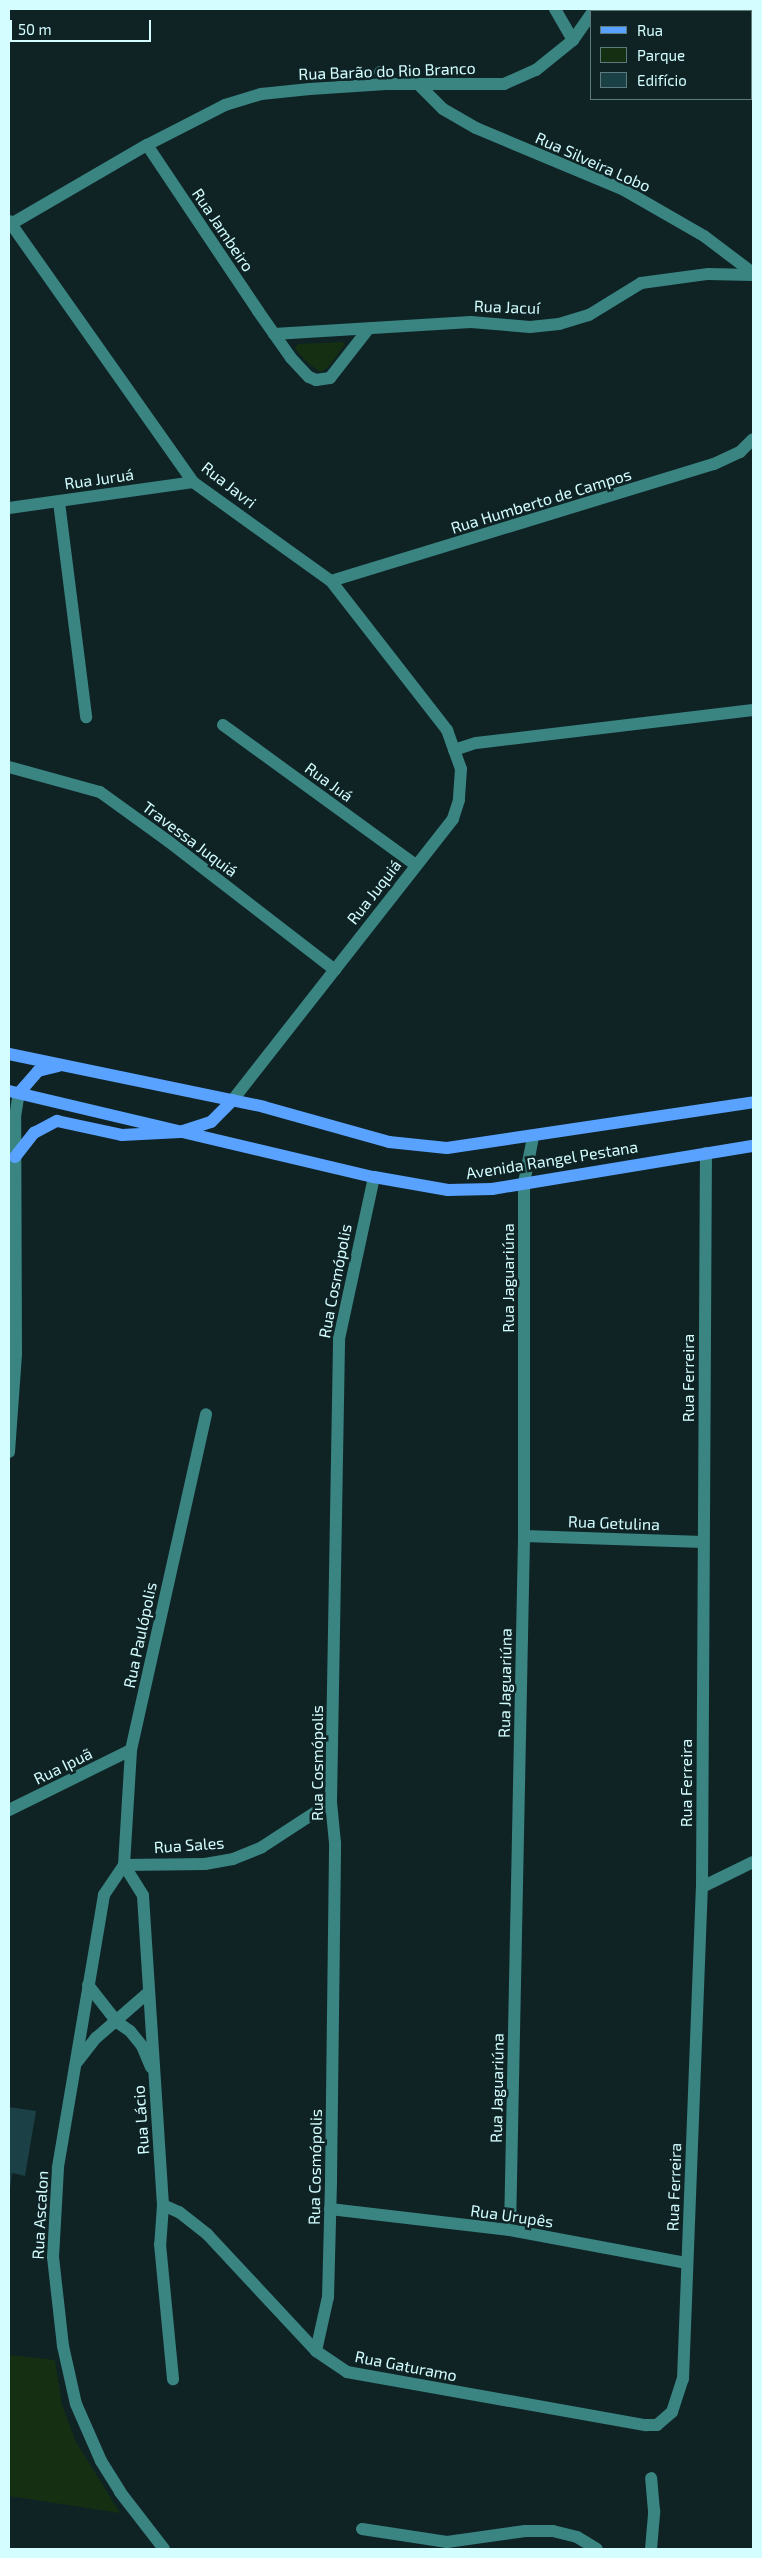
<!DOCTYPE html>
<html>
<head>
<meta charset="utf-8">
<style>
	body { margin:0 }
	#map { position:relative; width:762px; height:2558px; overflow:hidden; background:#0f2325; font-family:"Exo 2",sans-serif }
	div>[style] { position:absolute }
	.green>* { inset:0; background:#152f12 }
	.building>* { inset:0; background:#1b4046 }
	.minor>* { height:12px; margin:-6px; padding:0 6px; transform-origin:6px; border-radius:6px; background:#3a8482 }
	.major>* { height:12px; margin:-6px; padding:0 6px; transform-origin:6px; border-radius:6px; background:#5aa2ff }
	span { translate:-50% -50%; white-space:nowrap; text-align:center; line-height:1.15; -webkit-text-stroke:5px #0f2325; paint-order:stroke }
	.street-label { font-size:16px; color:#d3fdff }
	.frame { position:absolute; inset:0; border:10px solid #d3fdff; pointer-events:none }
	.legend { position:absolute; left:590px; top:10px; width:162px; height:90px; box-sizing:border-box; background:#0f2325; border:1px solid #5d7a7c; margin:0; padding:6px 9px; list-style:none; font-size:15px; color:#d3fdff }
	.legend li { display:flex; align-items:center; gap:10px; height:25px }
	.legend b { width:25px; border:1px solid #5d7a7c }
	.scale { position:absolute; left:10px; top:20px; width:141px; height:22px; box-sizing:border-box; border:2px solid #d3fdff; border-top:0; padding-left:6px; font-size:15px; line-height:18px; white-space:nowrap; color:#d3fdff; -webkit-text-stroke:4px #0f2325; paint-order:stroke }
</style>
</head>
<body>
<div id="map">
	<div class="green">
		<i style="clip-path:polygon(343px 342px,345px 344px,330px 365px,321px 372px,309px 364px,295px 349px,298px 344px)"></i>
		<i style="clip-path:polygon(9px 2355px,55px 2360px,62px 2405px,76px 2442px,120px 2513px,9px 2496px)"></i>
	</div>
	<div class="building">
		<i style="clip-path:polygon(9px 2107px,36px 2111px,25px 2176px,12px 2173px,10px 2189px)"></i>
	</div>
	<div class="minor">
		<i style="left:555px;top:9px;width:36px;rotate:60deg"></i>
		<i style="left:380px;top:72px;width:13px;rotate:63deg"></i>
		<i style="left:418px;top:84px;width:35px;rotate:45deg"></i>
		<i style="left:443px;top:109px;width:38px;rotate:30deg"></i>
		<i style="left:476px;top:128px;width:160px;rotate:22.7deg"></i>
		<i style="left:624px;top:190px;width:92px;rotate:29.9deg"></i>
		<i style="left:704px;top:236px;width:61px;rotate:37.1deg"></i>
		<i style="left:147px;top:145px;width:200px;rotate:56.2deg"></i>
		<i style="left:258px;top:311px;width:57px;rotate:54.9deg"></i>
		<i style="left:291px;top:358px;width:26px;rotate:47deg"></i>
		<i style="left:309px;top:377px;width:8px;rotate:23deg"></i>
		<i style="left:316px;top:380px;width:14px;rotate:-8deg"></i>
		<i style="left:330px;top:378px;width:63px;rotate:-52deg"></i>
		<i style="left:9px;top:221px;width:319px;rotate:54.8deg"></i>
		<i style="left:193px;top:482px;width:170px;rotate:35.7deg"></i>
		<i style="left:331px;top:581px;width:189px;rotate:52.1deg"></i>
		<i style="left:447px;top:730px;width:41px;rotate:70.3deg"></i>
		<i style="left:461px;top:769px;width:31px;rotate:94deg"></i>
		<i style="left:459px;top:800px;width:20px;rotate:108deg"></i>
		<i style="left:453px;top:819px;width:357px;rotate:128.1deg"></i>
		<i style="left:11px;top:224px;width:157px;rotate:-30.2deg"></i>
		<i style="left:147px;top:145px;width:88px;rotate:-27.1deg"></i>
		<i style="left:225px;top:105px;width:38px;rotate:-17deg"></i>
		<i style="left:261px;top:94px;width:49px;rotate:-5.8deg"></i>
		<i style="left:310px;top:89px;width:76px;rotate:-3.8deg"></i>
		<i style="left:386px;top:84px;width:118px"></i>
		<i style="left:504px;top:84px;width:35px;rotate:-24deg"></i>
		<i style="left:536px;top:70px;width:48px;rotate:-39deg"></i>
		<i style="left:573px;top:40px;width:32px;rotate:-55deg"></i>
		<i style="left:274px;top:334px;width:197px;rotate:-3.5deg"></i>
		<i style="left:471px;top:322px;width:59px;rotate:4.8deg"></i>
		<i style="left:530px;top:327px;width:29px;rotate:-6deg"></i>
		<i style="left:559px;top:324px;width:31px;rotate:-17deg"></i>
		<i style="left:589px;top:315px;width:61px;rotate:-31.6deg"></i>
		<i style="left:641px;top:283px;width:68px;rotate:-7.7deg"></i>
		<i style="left:708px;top:274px;width:45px;rotate:1.3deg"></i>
		<i style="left:59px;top:502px;width:217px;rotate:82.8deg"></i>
		<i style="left:9px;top:508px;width:186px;rotate:-8deg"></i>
		<i style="left:331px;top:581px;width:400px;rotate:-17deg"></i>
		<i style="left:714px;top:464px;width:29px;rotate:-25deg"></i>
		<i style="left:740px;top:452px;width:18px;rotate:-45deg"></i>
		<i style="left:223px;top:725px;width:238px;rotate:36deg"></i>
		<i style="left:454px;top:750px;width:23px;rotate:-18deg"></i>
		<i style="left:476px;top:743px;width:279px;rotate:-6.8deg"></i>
		<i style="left:9px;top:767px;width:94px;rotate:15.4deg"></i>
		<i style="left:100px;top:792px;width:84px;rotate:35.8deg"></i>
		<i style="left:168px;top:841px;width:211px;rotate:37.7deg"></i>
		<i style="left:9px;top:1452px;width:98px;rotate:-85.9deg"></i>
		<i style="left:16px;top:1354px;width:237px;rotate:-90.2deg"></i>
		<i style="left:15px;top:1117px;width:24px;rotate:-81deg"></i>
		<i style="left:524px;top:1536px;width:179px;rotate:1.9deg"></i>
		<i style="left:9px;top:1810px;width:136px;rotate:-26.2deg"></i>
		<i style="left:124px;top:1865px;width:36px;rotate:124deg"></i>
		<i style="left:104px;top:1895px;width:277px;rotate:99.6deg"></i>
		<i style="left:58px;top:2168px;width:89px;rotate:93.2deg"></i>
		<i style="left:53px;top:2257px;width:90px;rotate:83.6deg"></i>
		<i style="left:63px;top:2346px;width:59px;rotate:77.4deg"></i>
		<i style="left:76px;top:2404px;width:62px;rotate:66.3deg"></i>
		<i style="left:101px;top:2461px;width:36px;rotate:58deg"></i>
		<i style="left:120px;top:2492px;width:72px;rotate:52.3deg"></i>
		<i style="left:124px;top:1865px;width:36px;rotate:58deg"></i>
		<i style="left:143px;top:1896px;width:310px;rotate:86.3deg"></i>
		<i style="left:163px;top:2205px;width:39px;rotate:94deg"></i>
		<i style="left:160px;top:2244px;width:136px;rotate:84.5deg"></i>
		<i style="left:124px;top:1865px;width:115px;rotate:-86.5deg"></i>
		<i style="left:131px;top:1750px;width:344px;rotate:-77.4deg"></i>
		<i style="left:124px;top:1865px;width:81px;rotate:-0.7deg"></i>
		<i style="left:205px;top:1864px;width:28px;rotate:-10deg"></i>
		<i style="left:233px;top:1859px;width:31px;rotate:-22deg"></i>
		<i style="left:262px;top:1847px;width:82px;rotate:-33.1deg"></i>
		<i style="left:702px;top:1887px;width:57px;rotate:-26.1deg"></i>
		<i style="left:88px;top:1985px;width:47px;rotate:51.9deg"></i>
		<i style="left:117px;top:2022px;width:16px;rotate:35deg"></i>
		<i style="left:130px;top:2031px;width:19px;rotate:51deg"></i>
		<i style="left:142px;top:2046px;width:23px;rotate:67deg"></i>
		<i style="left:77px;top:2062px;width:31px;rotate:-52deg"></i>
		<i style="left:96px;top:2038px;width:70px;rotate:-41deg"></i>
		<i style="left:163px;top:2205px;width:17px;rotate:24deg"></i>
		<i style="left:179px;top:2212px;width:36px;rotate:38deg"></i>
		<i style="left:207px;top:2234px;width:160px;rotate:47deg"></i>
		<i style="left:316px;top:2351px;width:37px;rotate:34deg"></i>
		<i style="left:347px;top:2372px;width:304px;rotate:10.1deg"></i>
		<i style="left:646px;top:2425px;width:11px"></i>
		<i style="left:657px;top:2425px;width:20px;rotate:-41deg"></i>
		<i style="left:672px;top:2412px;width:35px;rotate:-72deg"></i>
		<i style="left:683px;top:2379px;width:492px;rotate:-87.8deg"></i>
		<i style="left:702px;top:1887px;width:734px;rotate:-89.69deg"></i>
		<i style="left:330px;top:2209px;width:181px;rotate:6.7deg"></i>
		<i style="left:510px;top:2230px;width:180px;rotate:10.6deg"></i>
		<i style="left:510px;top:2230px;width:694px;rotate:-88.84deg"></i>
		<i style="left:524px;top:1536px;width:353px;rotate:-90deg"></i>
		<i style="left:524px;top:1183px;width:47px;rotate:-78.9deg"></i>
		<i style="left:316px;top:2351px;width:55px;rotate:-77.5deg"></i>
		<i style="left:328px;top:2297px;width:118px;rotate:-88.5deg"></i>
		<i style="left:331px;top:2179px;width:336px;rotate:-89.3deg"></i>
		<i style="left:335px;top:1843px;width:41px;rotate:-95.6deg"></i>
		<i style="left:331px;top:1802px;width:463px;rotate:-89deg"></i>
		<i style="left:339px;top:1339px;width:166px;rotate:-77.8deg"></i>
		<i style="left:362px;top:2529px;width:86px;rotate:8.7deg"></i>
		<i style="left:447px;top:2542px;width:79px;rotate:-8deg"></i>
		<i style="left:525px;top:2531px;width:28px"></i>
		<i style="left:553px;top:2531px;width:25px;rotate:14deg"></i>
		<i style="left:577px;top:2537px;width:23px;rotate:31deg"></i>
		<i style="left:651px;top:2549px;width:38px;rotate:-85deg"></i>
		<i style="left:654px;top:2511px;width:33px;rotate:-95deg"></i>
	</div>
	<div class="major">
		<i style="left:9px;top:1054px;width:260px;rotate:11.7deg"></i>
		<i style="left:264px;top:1107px;width:130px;rotate:15.6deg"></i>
		<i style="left:389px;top:1142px;width:58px;rotate:5.9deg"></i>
		<i style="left:447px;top:1148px;width:309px;rotate:-8.5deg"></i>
		<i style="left:9px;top:1091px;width:375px;rotate:13.3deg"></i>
		<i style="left:374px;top:1177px;width:75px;rotate:10deg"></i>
		<i style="left:448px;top:1190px;width:44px;rotate:-1.3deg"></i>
		<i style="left:492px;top:1189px;width:265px;rotate:-9.4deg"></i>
		<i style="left:19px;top:1093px;width:29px;rotate:-49deg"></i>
		<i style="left:38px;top:1071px;width:21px;rotate:-14deg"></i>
		<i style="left:15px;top:1157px;width:31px;rotate:-52deg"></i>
		<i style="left:34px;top:1133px;width:26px;rotate:-28deg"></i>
		<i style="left:57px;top:1121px;width:66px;rotate:12.2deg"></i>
		<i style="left:122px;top:1135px;width:58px;rotate:-3deg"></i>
		<i style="left:180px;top:1132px;width:33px;rotate:-18deg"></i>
		<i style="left:211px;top:1122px;width:31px;rotate:-45deg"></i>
	</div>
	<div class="street-label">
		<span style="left:387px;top:71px;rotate:-2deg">Rua Barão do Rio Branco</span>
		<span style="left:593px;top:162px;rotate:24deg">Rua Silveira Lobo</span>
		<span style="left:223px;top:230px;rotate:56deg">Rua Jambeiro</span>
		<span style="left:507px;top:307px;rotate:2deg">Rua Jacuí</span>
		<span style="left:99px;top:479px;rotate:-8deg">Rua Juruá</span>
		<span style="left:229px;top:485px;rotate:38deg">Rua Javri</span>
		<span style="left:541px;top:501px;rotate:-17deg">Rua Humberto de Campos</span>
		<span style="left:329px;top:782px;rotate:36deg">Rua Juá</span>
		<span style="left:190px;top:839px;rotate:37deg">Travessa Juquiá</span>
		<span style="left:374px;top:892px;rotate:-52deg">Rua Juquiá</span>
		<span style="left:552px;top:1160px;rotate:-9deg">Avenida Rangel Pestana</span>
		<span style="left:508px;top:1278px;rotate:-90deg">Rua Jaguariúna</span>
		<span style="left:335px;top:1281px;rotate:-79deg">Rua Cosmópolis</span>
		<span style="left:688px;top:1378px;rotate:-90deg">Rua Ferreira</span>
		<span style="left:614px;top:1523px;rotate:2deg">Rua Getulina</span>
		<span style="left:140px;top:1635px;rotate:-78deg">Rua Paulópolis</span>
		<span style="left:505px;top:1683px;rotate:-89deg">Rua Jaguariúna</span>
		<span style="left:317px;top:1763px;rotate:-90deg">Rua Cosmópolis</span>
		<span style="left:63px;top:1766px;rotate:-26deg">Rua Ipuã</span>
		<span style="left:686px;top:1783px;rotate:-90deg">Rua Ferreira</span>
		<span style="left:189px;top:1845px;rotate:-4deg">Rua Sales</span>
		<span style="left:497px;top:2088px;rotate:-89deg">Rua Jaguariúna</span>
		<span style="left:141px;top:2120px;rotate:-94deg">Rua Lácio</span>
		<span style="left:315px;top:2167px;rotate:-89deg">Rua Cosmópolis</span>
		<span style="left:674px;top:2187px;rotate:-88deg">Rua Ferreira</span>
		<span style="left:40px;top:2215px;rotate:-87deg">Rua Ascalon</span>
		<span style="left:512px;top:2216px;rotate:8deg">Rua Urupês</span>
		<span style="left:406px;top:2366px;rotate:11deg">Rua Gaturamo</span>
	</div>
	<div class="frame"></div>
	<ul class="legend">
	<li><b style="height:6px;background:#5aa2ff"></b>Rua</li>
	<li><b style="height:14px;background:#152f12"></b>Parque</li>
	<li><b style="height:14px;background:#1b4046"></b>Edifício</li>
	</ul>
	<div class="scale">50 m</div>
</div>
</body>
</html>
